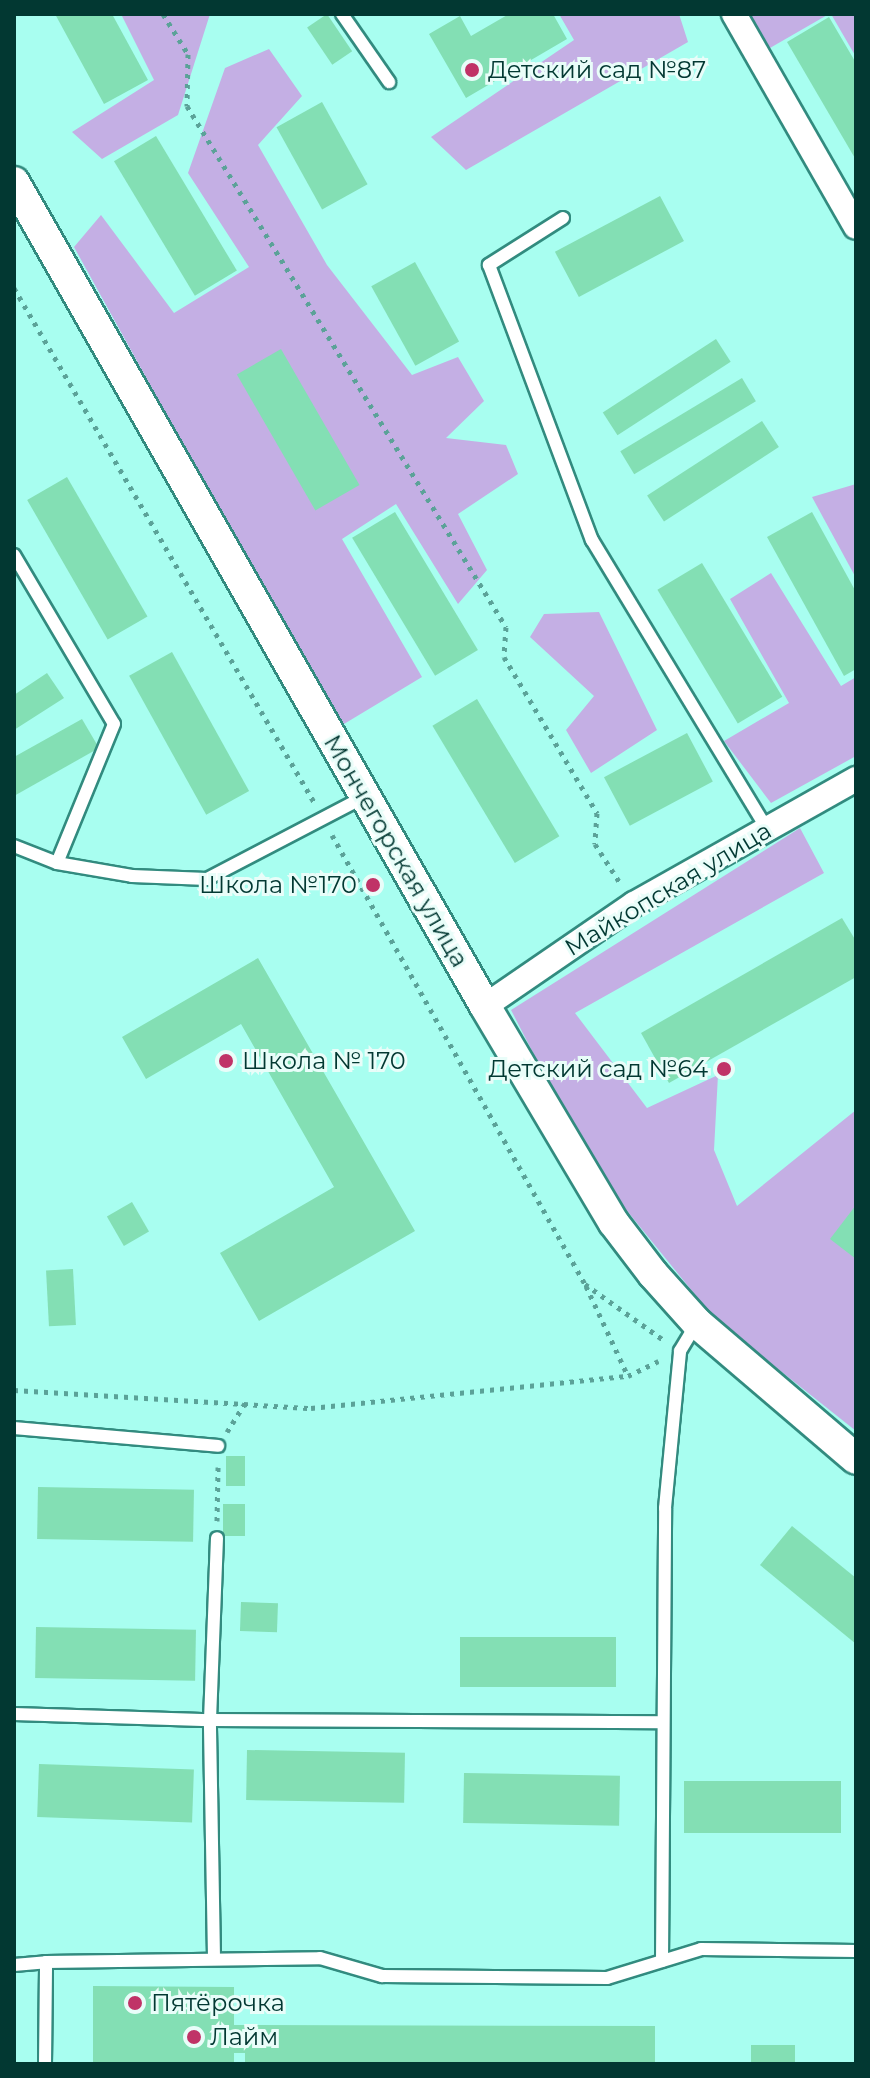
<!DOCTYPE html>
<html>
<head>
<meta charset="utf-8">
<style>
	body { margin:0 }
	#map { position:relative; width:870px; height:2078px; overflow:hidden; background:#a8fef0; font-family:Montserrat,sans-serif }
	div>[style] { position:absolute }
	.green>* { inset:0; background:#c4afe4 }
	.building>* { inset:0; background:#83dfb4; transform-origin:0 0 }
	.path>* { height:5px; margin-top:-2.5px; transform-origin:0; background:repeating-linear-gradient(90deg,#5ba298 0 4px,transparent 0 10px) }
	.roads { filter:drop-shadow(2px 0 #328b7f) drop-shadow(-2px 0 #328b7f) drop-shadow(0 2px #328b7f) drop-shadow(0 -2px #328b7f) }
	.service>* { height:12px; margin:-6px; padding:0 6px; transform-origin:6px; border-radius:6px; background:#fff }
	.minor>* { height:24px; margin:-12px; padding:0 12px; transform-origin:12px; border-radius:12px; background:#fff }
	.tertiary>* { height:30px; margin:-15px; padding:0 15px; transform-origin:15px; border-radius:15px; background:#fff }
	.dots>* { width:22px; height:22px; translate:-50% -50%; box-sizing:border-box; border:4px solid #e9fdf9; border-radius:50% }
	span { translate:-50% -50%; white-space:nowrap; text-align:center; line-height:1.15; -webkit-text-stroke:6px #e9fdf9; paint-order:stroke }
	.poi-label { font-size:24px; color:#023832 }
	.left { translate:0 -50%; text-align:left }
	.right { translate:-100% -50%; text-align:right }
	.street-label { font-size:24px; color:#023832 }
	.frame { position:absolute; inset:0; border:16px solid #023832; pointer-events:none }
</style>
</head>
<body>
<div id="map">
	<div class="green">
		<i style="clip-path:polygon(121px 14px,210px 14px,178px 115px,102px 159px,72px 132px,154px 80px)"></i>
		<i style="clip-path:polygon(559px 14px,679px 14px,688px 42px,466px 170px,431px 137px,574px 40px)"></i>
		<i style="clip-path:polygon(746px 14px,829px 14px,763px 52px)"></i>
		<i style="clip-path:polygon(831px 14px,856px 14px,856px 57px)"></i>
		<i style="clip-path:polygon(269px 49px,302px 96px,258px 145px,327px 265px,412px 375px,458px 357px,484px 401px,446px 438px,506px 445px,518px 474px,458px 514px,487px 570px,458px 604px,396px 504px,342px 539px,422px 677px,339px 727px,74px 247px,101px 215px,174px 313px,249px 267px,188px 173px,225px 68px)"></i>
		<i style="clip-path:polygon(856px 484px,856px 578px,812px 497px)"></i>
		<i style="clip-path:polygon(771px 573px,841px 686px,856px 677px,856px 756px,771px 803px,724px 741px,789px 703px,730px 599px)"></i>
		<i style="clip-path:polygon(599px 612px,657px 730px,591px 773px,566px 730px,594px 696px,530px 637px,544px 614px)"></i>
		<i style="clip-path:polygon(800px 828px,824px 873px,575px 1013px,647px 1108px,718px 1075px,714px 1150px,737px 1206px,856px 1110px,856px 1431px,714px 1318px,593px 1169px,511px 1010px)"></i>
	</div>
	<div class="building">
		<i style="clip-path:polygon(55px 14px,112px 14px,148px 80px,104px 104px)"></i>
		<i style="left:327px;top:14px;width:45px;height:24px;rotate:56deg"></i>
		<i style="clip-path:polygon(509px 14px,553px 14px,567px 39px,466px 98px,429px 34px,460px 16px,471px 36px)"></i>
		<i style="clip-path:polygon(829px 17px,856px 63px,856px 160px,787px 42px)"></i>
		<i style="left:322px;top:102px;width:94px;height:52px;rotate:61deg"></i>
		<i style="left:156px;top:136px;width:157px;height:49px;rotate:59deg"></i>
		<i style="left:660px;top:196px;width:51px;height:119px;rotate:62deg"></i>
		<i style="left:415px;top:262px;width:91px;height:50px;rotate:61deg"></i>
		<i style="left:716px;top:339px;width:27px;height:135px;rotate:57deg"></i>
		<i style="left:281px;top:349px;width:157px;height:51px;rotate:60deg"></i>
		<i style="left:742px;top:378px;width:27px;height:142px;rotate:59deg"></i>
		<i style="left:762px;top:421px;width:31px;height:137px;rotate:57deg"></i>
		<i style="left:67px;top:477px;width:161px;height:46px;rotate:60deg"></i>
		<i style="left:395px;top:512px;width:161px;height:50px;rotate:59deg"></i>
		<i style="clip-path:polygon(812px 512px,856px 592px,856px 669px,844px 676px,767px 537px)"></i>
		<i style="left:702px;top:563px;width:156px;height:52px;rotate:59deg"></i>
		<i style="left:172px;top:652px;width:159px;height:49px;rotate:61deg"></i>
		<i style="clip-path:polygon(47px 673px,64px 698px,14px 730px,14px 695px)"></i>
		<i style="left:477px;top:699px;width:160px;height:52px;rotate:59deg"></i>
		<i style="clip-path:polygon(82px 719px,99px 748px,14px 796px,14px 757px)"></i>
		<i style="left:687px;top:733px;width:55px;height:94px;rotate:62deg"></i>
		<i style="clip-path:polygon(842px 918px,856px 941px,856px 977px,669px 1083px,641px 1033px)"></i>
		<i style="clip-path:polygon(258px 958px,415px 1231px,259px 1321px,220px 1253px,334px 1187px,241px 1024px,146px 1079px,122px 1037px)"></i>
		<i style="left:132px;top:1202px;width:34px;height:29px;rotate:60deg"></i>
		<i style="clip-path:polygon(856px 1205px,856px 1259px,830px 1239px)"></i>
		<i style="left:73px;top:1269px;width:56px;height:27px;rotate:87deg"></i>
		<i style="left:226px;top:1456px;width:19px;height:30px"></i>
		<i style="left:38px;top:1487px;width:156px;height:52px;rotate:1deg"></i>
		<i style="left:223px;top:1504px;width:22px;height:32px"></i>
		<i style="clip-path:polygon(792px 1526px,856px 1578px,856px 1644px,760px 1565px)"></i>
		<i style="left:241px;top:1602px;width:37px;height:29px;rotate:2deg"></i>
		<i style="left:36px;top:1627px;width:160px;height:51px;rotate:1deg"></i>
		<i style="left:460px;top:1637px;width:156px;height:50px"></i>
		<i style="left:247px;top:1750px;width:158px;height:50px;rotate:1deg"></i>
		<i style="left:39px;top:1764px;width:155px;height:53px;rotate:2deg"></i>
		<i style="left:464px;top:1773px;width:156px;height:50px;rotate:1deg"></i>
		<i style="left:684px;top:1781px;width:157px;height:52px"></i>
		<i style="clip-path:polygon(93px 1986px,234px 1987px,234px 2025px,655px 2026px,655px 2064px,245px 2064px,245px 2053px,234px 2053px,234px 2064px,93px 2064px)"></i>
		<i style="left:751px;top:2045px;width:44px;height:19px"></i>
	</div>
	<div class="path">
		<i style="left:163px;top:14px;width:47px;rotate:58deg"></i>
		<i style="left:188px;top:54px;width:52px;rotate:91.1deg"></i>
		<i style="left:187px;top:106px;width:611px;rotate:58.52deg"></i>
		<i style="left:506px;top:627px;width:30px;rotate:94deg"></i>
		<i style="left:504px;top:657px;width:182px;rotate:59.2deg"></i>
		<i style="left:597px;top:813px;width:31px;rotate:94deg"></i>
		<i style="left:595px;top:844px;width:46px;rotate:57.3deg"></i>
		<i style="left:14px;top:288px;width:595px;rotate:59.73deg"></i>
		<i style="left:332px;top:835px;width:515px;rotate:60.6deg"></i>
		<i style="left:585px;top:1284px;width:98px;rotate:35.5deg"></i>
		<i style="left:586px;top:1286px;width:99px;rotate:65deg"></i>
		<i style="left:14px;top:1390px;width:298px;rotate:3.5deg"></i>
		<i style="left:311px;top:1408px;width:319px;rotate:-5.8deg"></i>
		<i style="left:628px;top:1376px;width:34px;rotate:-26deg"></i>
		<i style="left:227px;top:1432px;width:34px;rotate:-58deg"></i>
		<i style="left:217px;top:1521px;width:54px;rotate:-88.9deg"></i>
	</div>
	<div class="roads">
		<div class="service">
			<i style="left:342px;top:14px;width:83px;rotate:55.3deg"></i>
			<i style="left:563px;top:218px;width:88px;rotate:147.6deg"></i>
			<i style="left:489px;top:265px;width:294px;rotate:69.5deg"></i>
			<i style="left:592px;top:540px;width:338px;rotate:58.8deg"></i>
			<i style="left:14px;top:555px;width:196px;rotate:59.4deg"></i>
			<i style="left:114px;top:724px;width:150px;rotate:112.3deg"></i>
			<i style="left:14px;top:846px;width:46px;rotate:21.6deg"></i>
			<i style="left:57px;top:863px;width:76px;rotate:9.8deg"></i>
			<i style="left:132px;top:876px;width:75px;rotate:2.3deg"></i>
			<i style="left:207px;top:879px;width:179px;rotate:-27.6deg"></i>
			<i style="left:14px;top:1428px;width:205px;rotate:5deg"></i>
			<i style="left:14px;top:1714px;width:196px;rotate:1.8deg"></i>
			<i style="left:210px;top:1720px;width:452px;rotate:0.3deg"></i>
			<i style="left:214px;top:1957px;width:237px;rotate:-91deg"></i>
			<i style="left:210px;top:1720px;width:182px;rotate:-87.8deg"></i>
			<i style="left:662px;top:1961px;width:453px;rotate:-89.6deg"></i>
			<i style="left:665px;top:1508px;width:158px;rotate:-84.5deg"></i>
			<i style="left:680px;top:1351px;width:33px;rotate:-59deg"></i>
			<i style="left:14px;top:1965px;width:32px;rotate:-5deg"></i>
			<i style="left:45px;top:2064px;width:102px;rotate:-89.4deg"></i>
			<i style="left:46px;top:1962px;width:274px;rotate:-0.8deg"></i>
			<i style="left:320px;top:1958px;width:65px;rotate:16.2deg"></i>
			<i style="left:382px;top:1976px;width:225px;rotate:0.5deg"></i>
			<i style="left:607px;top:1978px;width:98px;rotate:-17.1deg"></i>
			<i style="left:701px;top:1949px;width:155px;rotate:0.7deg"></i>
		</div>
		<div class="minor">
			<i style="left:734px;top:14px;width:245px;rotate:60.2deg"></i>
			<i style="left:485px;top:1006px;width:181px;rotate:-34.4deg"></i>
			<i style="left:634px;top:904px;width:255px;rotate:-29.4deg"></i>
		</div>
		<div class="tertiary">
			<i style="left:14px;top:182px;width:949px;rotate:60.25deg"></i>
			<i style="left:485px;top:1006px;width:252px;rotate:59.3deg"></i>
			<i style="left:614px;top:1223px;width:64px;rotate:52.6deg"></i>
			<i style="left:653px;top:1274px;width:66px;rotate:48.1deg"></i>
			<i style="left:697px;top:1323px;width:209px;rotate:40.5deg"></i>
		</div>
	</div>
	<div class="dots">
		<i style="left:472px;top:70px;background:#c03367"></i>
		<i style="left:373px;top:885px;background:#c03367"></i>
		<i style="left:226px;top:1061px;background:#c03367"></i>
		<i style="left:724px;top:1069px;background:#c03367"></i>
		<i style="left:135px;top:2003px;background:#c03367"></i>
		<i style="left:194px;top:2037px;background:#c03367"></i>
	</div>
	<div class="poi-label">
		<span class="left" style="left:488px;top:70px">Детский сад №87</span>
		<span class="right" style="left:357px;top:885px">Школа №170</span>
		<span class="left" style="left:242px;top:1061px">Школа № 170</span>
		<span class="right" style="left:708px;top:1069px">Детский сад №64</span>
		<span class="left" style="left:151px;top:2003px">Пятёрочка</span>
		<span class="left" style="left:210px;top:2037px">Лайм</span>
	</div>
	<div class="street-label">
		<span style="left:396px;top:851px;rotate:60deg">Мончегорская улица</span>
		<span style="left:668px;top:889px;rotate:-31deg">Майкопская улица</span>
	</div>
	<div class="frame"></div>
</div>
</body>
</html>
